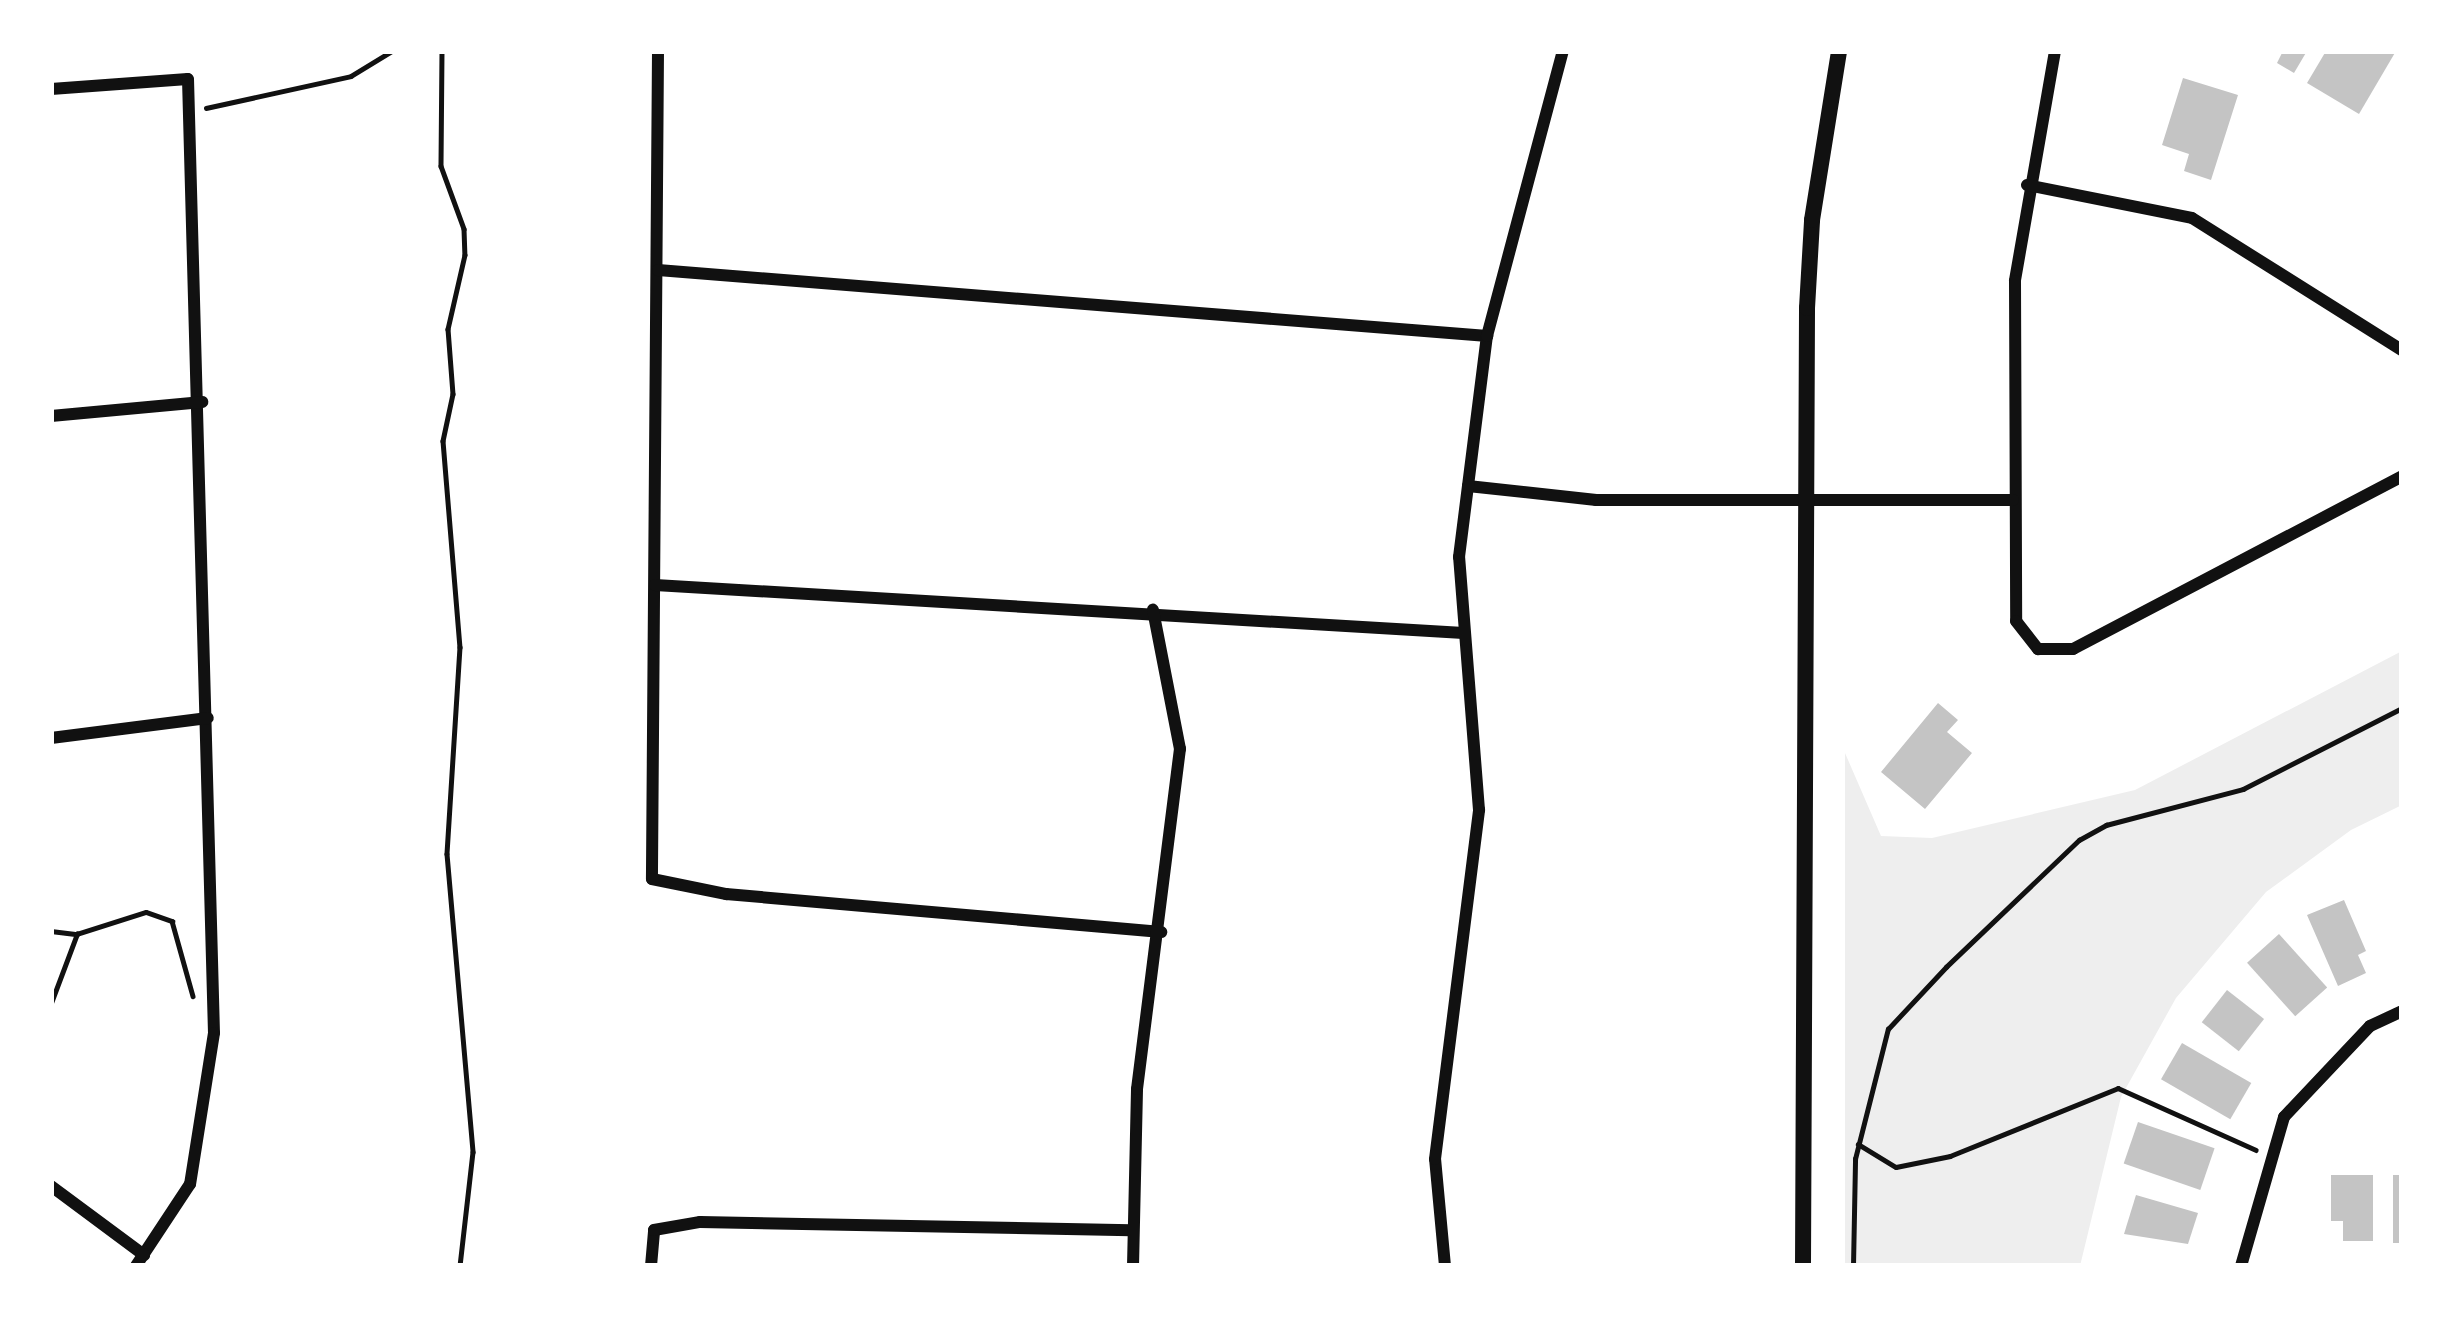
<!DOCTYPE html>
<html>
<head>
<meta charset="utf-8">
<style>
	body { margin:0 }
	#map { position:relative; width:2453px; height:1317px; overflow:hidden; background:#fff; font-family:Lato,sans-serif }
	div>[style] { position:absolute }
	.green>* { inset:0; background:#eee }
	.building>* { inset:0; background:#c4c4c4; transform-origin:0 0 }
	.path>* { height:4.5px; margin:-2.25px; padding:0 2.25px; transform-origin:2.25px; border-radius:2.25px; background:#111 }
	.minor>* { height:12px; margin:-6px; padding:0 6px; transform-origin:6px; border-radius:6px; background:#111 }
	.tertiary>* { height:16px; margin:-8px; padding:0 8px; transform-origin:8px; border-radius:8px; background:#111 }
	span { translate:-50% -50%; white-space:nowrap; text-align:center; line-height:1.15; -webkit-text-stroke:12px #fff; paint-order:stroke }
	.frame { position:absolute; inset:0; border:54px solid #fff; pointer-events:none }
</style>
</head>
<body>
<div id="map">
	<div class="green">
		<i style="clip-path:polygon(2402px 651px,2402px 805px,2351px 830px,2266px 892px,2176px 998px,2121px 1097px,2080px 1266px,1845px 1266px,1845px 753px,1881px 836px,1932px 838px,2135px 790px)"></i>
	</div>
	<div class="building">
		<i style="clip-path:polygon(2283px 51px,2307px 51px,2294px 73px,2277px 63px)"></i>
		<i style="clip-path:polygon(2326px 51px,2396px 51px,2359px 114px,2307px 83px)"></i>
		<i style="clip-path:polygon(2183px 78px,2238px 95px,2211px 180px,2184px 171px,2189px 154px,2162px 145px)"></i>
		<i style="clip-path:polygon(1938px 703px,1958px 720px,1947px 732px,1972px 753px,1925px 809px,1881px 772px)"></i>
		<i style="clip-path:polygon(2344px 900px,2366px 951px,2358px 955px,2366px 973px,2338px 986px,2307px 915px)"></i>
		<i style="left:2279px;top:934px;width:72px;height:43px;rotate:48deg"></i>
		<i style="left:2227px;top:990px;width:47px;height:41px;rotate:38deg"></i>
		<i style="left:2182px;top:1043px;width:80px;height:42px;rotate:30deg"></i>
		<i style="left:2138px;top:1122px;width:81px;height:44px;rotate:19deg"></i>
		<i style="clip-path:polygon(2331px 1175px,2373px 1175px,2373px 1241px,2343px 1241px,2343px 1221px,2331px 1221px)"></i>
		<i style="left:2393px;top:1175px;width:9px;height:68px"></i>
		<i style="clip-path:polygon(2136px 1195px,2198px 1213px,2188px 1244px,2124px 1234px)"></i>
	</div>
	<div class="path">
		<i style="left:442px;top:51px;width:115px;rotate:90.5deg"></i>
		<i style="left:441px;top:166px;width:67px;rotate:69.9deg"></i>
		<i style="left:464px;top:229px;width:26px;rotate:88deg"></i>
		<i style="left:465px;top:255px;width:76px;rotate:102.9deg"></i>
		<i style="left:448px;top:329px;width:65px;rotate:85.6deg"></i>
		<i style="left:453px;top:394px;width:48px;rotate:102deg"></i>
		<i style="left:443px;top:441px;width:207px;rotate:85.3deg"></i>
		<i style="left:460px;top:647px;width:207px;rotate:93.6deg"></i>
		<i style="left:447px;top:854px;width:299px;rotate:85deg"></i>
		<i style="left:473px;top:1152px;width:115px;rotate:96.5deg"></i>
		<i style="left:206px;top:108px;width:148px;rotate:-12.4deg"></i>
		<i style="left:351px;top:76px;width:48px;rotate:-31.4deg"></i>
		<i style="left:51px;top:931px;width:26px;rotate:7deg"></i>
		<i style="left:77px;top:934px;width:72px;rotate:-17.7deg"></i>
		<i style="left:146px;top:912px;width:28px;rotate:19deg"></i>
		<i style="left:172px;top:921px;width:78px;rotate:74.4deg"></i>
		<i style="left:51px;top:1003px;width:74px;rotate:-69.4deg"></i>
		<i style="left:1858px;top:1144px;width:44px;rotate:31.2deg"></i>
		<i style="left:1896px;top:1167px;width:55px;rotate:-11.5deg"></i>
		<i style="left:1950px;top:1156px;width:181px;rotate:-22deg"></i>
		<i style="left:2118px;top:1088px;width:151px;rotate:24.2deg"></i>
		<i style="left:1853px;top:1266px;width:107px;rotate:-88.9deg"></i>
		<i style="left:1855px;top:1159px;width:134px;rotate:-75.8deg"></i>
		<i style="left:1888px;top:1029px;width:85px;rotate:-46.9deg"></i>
		<i style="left:1946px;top:967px;width:184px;rotate:-43.7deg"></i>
		<i style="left:2079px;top:840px;width:31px;rotate:-29deg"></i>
		<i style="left:2106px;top:825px;width:142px;rotate:-14.7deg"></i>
		<i style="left:2243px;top:789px;width:178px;rotate:-27deg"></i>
	</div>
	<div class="minor">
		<i style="left:658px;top:51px;width:828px;rotate:90.42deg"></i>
		<i style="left:652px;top:879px;width:76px;rotate:11.5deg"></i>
		<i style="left:726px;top:894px;width:437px;rotate:5deg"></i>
		<i style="left:2055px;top:51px;width:233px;rotate:99.9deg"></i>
		<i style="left:2015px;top:281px;width:340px;rotate:89.8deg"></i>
		<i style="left:2016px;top:621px;width:36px;rotate:52deg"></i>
		<i style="left:2038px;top:649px;width:35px"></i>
		<i style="left:2073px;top:649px;width:372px;rotate:-27.7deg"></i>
		<i style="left:51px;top:89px;width:137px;rotate:-4.2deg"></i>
		<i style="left:188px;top:79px;width:954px;rotate:88.44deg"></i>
		<i style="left:214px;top:1033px;width:153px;rotate:99deg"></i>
		<i style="left:190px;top:1184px;width:98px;rotate:123.4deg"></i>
		<i style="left:2027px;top:185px;width:168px;rotate:11.3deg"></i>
		<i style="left:2192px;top:218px;width:248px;rotate:32.2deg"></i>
		<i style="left:658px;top:270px;width:832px;rotate:4.55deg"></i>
		<i style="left:51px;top:416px;width:152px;rotate:-5.3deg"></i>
		<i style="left:1468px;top:486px;width:129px;rotate:6.2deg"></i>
		<i style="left:1596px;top:500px;width:417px"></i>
		<i style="left:655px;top:585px;width:810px;rotate:3.4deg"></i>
		<i style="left:51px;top:738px;width:158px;rotate:-7.3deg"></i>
		<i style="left:51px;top:1186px;width:116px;rotate:36.6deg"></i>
		<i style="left:651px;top:1266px;width:36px;rotate:-85deg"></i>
		<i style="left:654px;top:1230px;width:47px;rotate:-9.9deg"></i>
		<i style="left:700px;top:1222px;width:431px;rotate:1.1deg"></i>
		<i style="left:1133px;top:1266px;width:177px;rotate:-88.7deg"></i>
		<i style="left:1137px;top:1089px;width:343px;rotate:-82.8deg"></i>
		<i style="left:1180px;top:749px;width:142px;rotate:-101deg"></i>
		<i style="left:1445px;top:1266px;width:107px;rotate:-95.3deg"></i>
		<i style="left:1435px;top:1159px;width:352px;rotate:-82.8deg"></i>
		<i style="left:1479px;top:810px;width:254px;rotate:-94.5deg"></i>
		<i style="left:1459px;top:557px;width:223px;rotate:-82.8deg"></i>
		<i style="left:1487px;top:336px;width:295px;rotate:-75.1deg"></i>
		<i style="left:2241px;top:1266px;width:155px;rotate:-73.9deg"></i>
		<i style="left:2284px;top:1117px;width:125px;rotate:-46.6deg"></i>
		<i style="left:2370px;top:1026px;width:35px;rotate:-25deg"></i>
	</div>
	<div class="tertiary">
		<i style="left:1803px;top:1266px;width:958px;rotate:-89.76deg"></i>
		<i style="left:1807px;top:308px;width:88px;rotate:-86.7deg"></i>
		<i style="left:1812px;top:220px;width:171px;rotate:-80.9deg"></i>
	</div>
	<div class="frame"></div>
</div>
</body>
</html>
